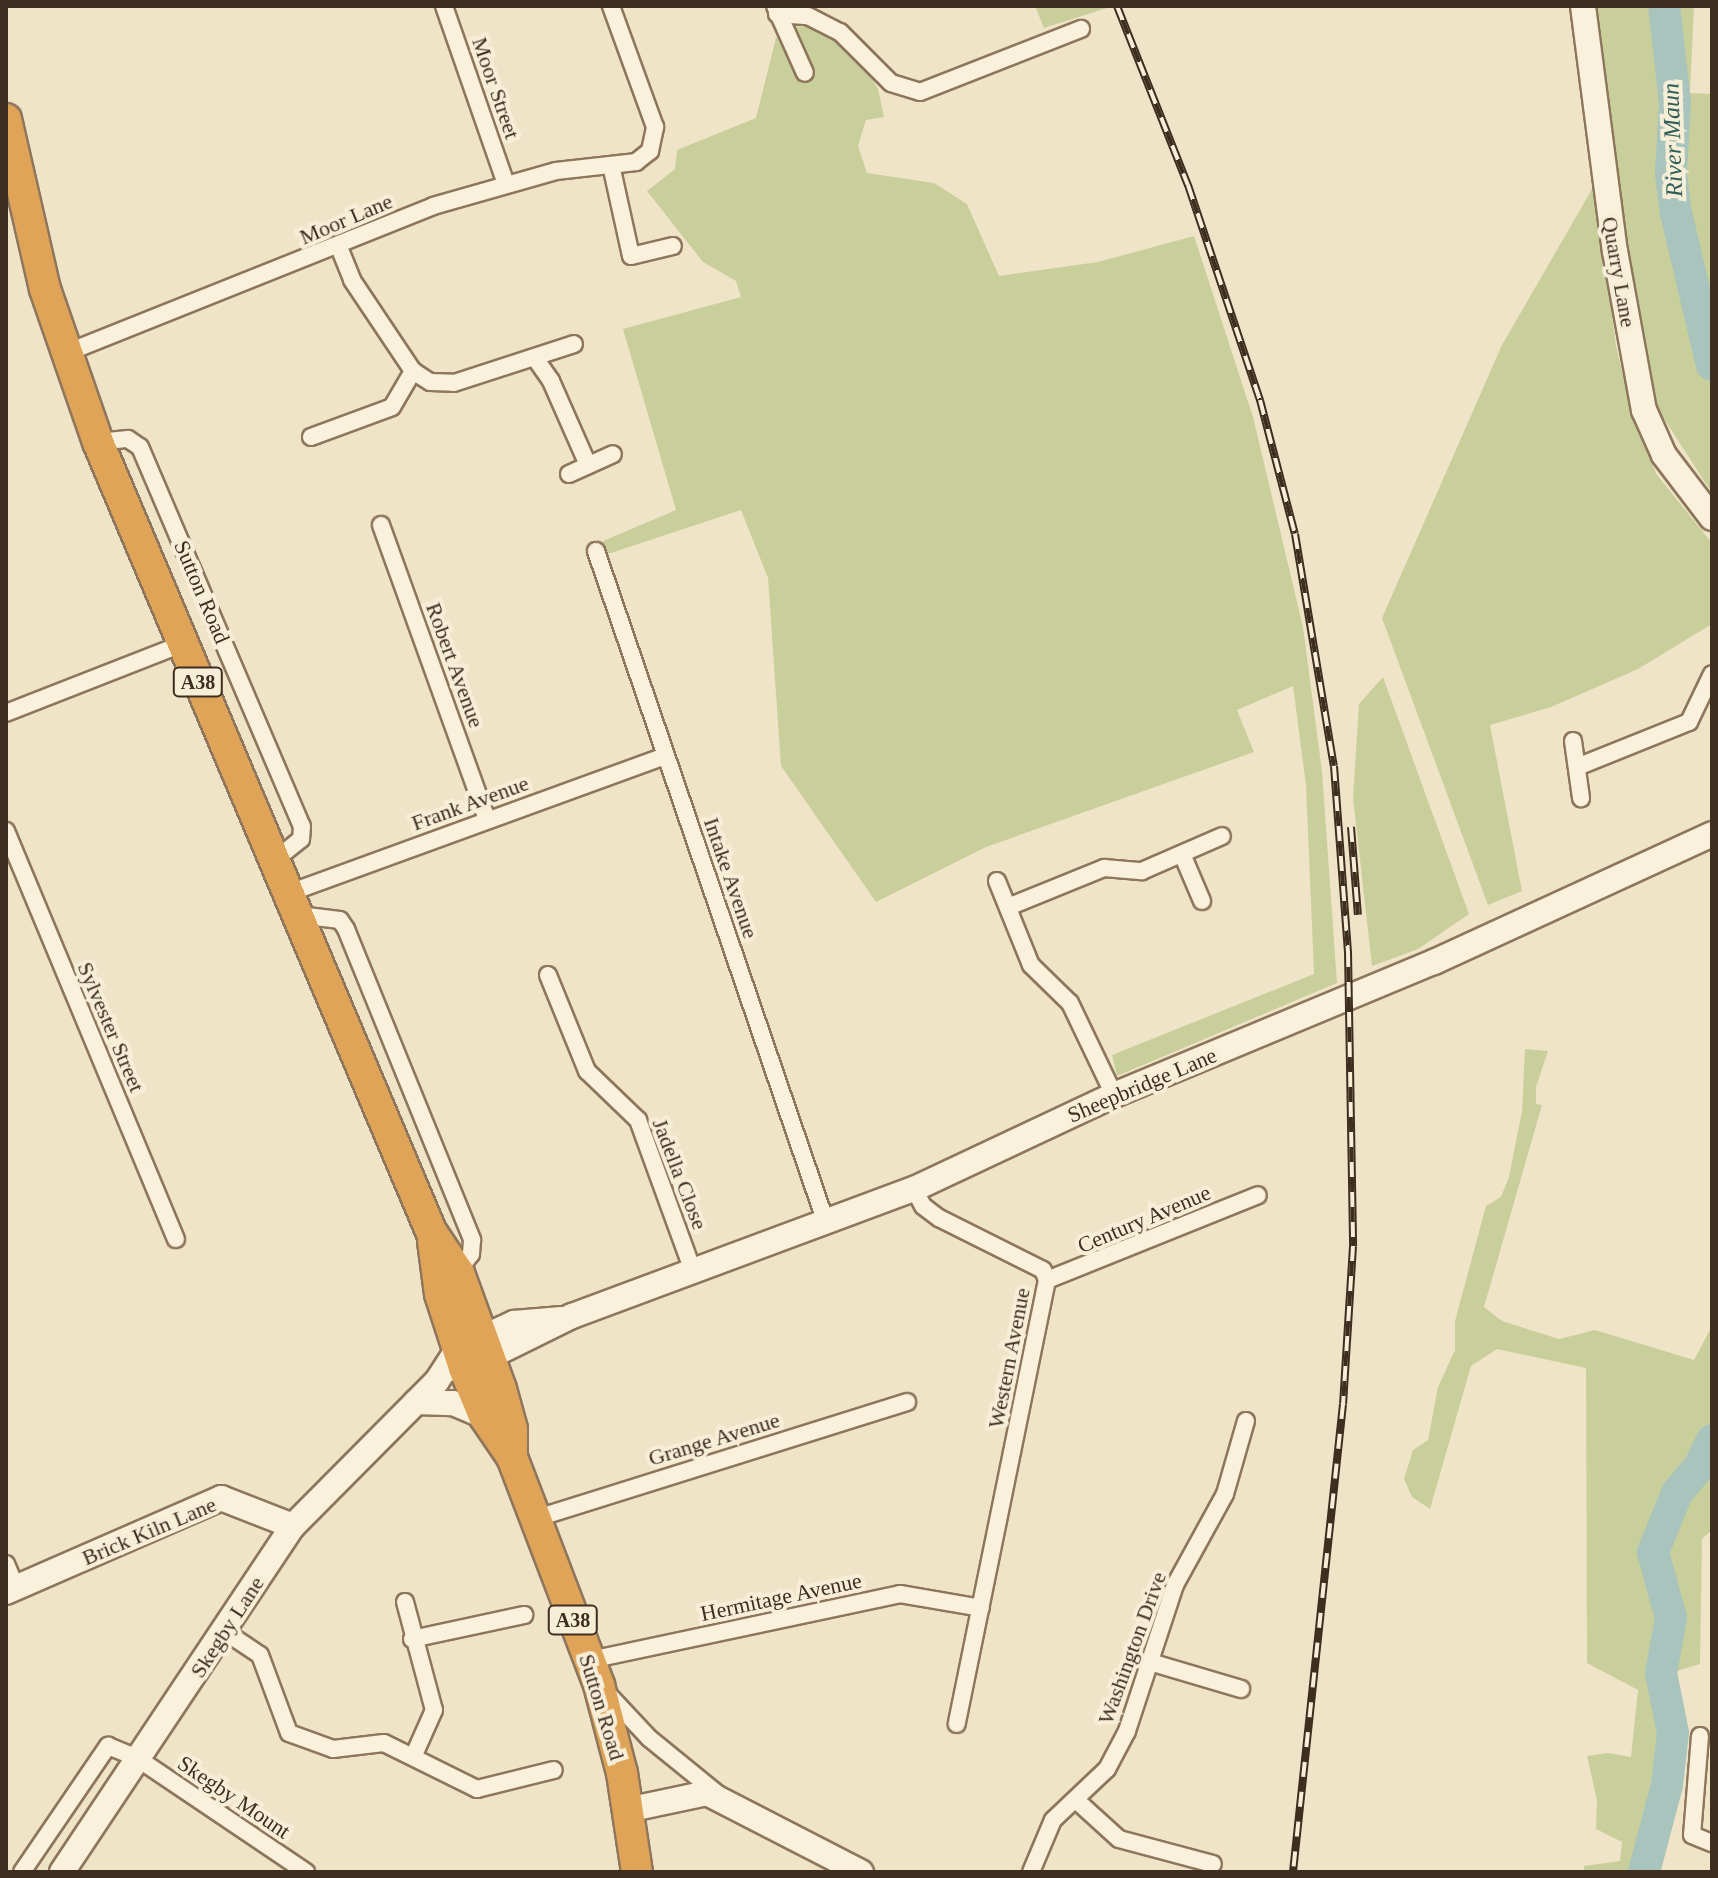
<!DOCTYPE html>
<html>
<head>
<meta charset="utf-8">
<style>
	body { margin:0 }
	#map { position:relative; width:1718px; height:1878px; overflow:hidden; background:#f0e4c8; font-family:"Times New Roman",serif }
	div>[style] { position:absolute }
	.green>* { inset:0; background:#c9cf9b }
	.river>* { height:32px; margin:-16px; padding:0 16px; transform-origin:16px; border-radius:16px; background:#a9c4bc }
	.roads { filter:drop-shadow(2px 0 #8d765c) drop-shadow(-2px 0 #8d765c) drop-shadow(0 2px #8d765c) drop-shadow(0 -2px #8d765c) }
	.street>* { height:16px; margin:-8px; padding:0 8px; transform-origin:8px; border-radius:8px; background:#faf1dc }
	.secondary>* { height:24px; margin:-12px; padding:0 12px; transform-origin:12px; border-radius:12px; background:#faf1dc }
	.highway>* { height:30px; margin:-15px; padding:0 15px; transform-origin:15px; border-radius:15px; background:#e0a458 }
	.rail>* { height:8px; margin-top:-4px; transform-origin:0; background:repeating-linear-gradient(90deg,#f7eed8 0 15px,#3d2e20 0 30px); box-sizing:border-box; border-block:2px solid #3d2e20 }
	span { translate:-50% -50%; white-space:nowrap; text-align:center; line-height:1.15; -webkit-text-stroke:8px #f7eed8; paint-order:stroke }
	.shield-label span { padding:2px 6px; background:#f7eed8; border:2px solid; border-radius:6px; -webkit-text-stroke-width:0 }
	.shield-label { font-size:20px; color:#3d2e20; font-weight:700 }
	.street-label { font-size:22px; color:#3d2e20 }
	.water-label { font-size:24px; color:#2f5d5a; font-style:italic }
	.frame { position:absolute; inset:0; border:8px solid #3d2e20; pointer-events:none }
</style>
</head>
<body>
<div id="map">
	<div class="green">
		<i style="clip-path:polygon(1035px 6px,1106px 6px,1107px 8px,1044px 28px)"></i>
		<i style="clip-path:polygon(1592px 6px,1694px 6px,1690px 93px,1712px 94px,1712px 493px,1659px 411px,1650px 375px,1626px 261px)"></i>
		<i style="clip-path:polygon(811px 26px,835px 37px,862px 61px,878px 89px,884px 117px,866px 120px,858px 146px,867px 173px,934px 183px,967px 204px,999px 276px,1098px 262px,1194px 236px,1253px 417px,1303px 627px,1322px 771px,1337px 983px,1117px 1076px,1112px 1055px,1314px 974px,1306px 785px,1293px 686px,1237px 710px,1254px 752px,986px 847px,876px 902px,781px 766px,768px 578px,741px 510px,608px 554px,603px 541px,676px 510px,623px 329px,741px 297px,736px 281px,703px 262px,647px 191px,675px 169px,677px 150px,756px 118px,776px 38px,791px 27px)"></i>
		<i style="clip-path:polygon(1595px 184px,1616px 345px,1634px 423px,1657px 475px,1712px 543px,1712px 624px,1638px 669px,1551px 707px,1490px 725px,1522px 891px,1488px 905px,1382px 618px,1502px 345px)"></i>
		<i style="clip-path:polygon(1383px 677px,1469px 914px,1418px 949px,1372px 966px,1353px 798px,1359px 704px)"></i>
		<i style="clip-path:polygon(1525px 1049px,1548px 1051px,1536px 1087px,1536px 1104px,1542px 1105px,1484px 1307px,1502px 1321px,1559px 1339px,1595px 1330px,1694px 1360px,1712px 1326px,1712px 1530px,1702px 1539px,1700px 1664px,1677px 1671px,1677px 1694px,1683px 1705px,1679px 1778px,1657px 1872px,1584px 1872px,1584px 1866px,1620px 1861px,1622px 1842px,1596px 1829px,1597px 1800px,1587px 1756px,1608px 1753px,1631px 1757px,1638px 1690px,1587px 1663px,1586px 1368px,1497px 1349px,1471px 1366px,1430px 1509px,1412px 1497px,1404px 1479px,1413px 1450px,1428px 1440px,1438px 1387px,1455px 1350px,1455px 1321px,1486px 1206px,1501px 1197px,1509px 1177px,1522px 1111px)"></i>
	</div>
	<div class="river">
		<i style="left:1664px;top:6px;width:97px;rotate:83.5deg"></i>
		<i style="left:1675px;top:102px;width:72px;rotate:93.2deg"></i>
		<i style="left:1671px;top:174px;width:39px;rotate:83deg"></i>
		<i style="left:1676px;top:213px;width:156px;rotate:76.7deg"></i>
		<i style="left:1644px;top:1872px;width:90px;rotate:-75.2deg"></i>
		<i style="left:1667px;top:1785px;width:52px;rotate:-83.4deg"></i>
		<i style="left:1673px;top:1733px;width:61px;rotate:-101.3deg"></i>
		<i style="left:1661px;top:1673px;width:56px;rotate:-79.7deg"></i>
		<i style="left:1671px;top:1618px;width:68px;rotate:-105.3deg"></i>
		<i style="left:1653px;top:1552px;width:64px;rotate:-67.9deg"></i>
		<i style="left:1677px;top:1493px;width:34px;rotate:-50deg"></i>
		<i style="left:1699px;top:1467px;width:30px;rotate:-64deg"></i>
	</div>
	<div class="roads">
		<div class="street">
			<i style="left:444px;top:6px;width:188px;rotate:70.8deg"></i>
			<i style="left:775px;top:6px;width:73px;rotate:65.9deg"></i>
			<i style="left:777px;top:14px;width:31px;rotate:4deg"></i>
			<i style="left:808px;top:16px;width:36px;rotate:27deg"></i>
			<i style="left:840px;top:32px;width:72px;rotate:45deg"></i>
			<i style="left:891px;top:83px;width:30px;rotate:17deg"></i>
			<i style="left:920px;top:92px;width:173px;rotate:-21.4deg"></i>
			<i style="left:611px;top:165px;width:93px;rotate:77.6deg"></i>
			<i style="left:631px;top:256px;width:43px;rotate:-13.4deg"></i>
			<i style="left:339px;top:247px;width:35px;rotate:68deg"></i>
			<i style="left:352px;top:280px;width:110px;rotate:56.2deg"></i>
			<i style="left:413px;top:371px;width:20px;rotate:33deg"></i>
			<i style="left:430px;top:382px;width:24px;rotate:2deg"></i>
			<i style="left:454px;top:383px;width:126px;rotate:-18deg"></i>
			<i style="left:66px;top:353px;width:395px;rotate:-21.8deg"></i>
			<i style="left:433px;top:206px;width:128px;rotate:-15.9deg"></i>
			<i style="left:556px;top:171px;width:81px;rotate:-6.4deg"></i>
			<i style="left:636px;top:162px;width:18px;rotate:-38deg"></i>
			<i style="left:650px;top:151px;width:25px;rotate:-78deg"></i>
			<i style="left:655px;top:127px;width:129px;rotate:-110deg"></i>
			<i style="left:535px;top:358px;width:28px;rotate:55deg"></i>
			<i style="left:551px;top:381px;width:92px;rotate:66.2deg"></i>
			<i style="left:311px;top:437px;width:86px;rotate:-20.3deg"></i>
			<i style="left:392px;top:407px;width:42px;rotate:-59.7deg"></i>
			<i style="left:98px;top:442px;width:30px;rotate:-6deg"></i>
			<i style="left:128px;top:439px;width:14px;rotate:34deg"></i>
			<i style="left:140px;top:447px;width:412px;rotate:66.9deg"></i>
			<i style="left:302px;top:826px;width:13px;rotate:94deg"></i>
			<i style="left:301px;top:839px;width:32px;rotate:141deg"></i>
			<i style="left:569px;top:474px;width:48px;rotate:-24.4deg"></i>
			<i style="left:381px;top:525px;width:313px;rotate:70.2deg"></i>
			<i style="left:596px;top:551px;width:707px;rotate:71.1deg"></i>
			<i style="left:6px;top:713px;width:189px;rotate:-21.4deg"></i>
			<i style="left:1573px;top:741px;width:58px;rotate:82deg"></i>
			<i style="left:1577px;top:767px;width:121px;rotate:-21.9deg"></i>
			<i style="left:1689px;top:722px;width:53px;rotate:-64.4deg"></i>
			<i style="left:6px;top:831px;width:442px;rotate:67.4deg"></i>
			<i style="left:1182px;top:854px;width:51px;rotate:66.9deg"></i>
			<i style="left:997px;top:881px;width:91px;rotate:68deg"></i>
			<i style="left:1031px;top:965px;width:54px;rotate:44.3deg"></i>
			<i style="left:1070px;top:1003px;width:102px;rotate:64.4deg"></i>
			<i style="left:289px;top:893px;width:401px;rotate:-20deg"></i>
			<i style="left:1008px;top:907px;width:104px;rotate:-22.1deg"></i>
			<i style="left:1104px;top:868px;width:38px;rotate:5deg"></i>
			<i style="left:1142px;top:871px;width:87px;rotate:-23.6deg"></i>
			<i style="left:299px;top:915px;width:41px;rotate:7deg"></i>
			<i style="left:340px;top:920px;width:11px;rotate:56deg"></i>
			<i style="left:346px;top:929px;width:336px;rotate:67.9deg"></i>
			<i style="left:472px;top:1240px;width:14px;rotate:94deg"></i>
			<i style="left:471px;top:1254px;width:28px;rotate:128deg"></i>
			<i style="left:548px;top:975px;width:104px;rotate:67.9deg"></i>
			<i style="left:587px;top:1071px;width:71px;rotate:43.9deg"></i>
			<i style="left:638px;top:1120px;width:161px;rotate:70deg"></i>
			<i style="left:914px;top:1189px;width:19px;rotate:62deg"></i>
			<i style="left:923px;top:1206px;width:20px;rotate:37deg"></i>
			<i style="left:939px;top:1218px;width:116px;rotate:26.6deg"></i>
			<i style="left:1043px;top:1270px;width:11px;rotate:68deg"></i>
			<i style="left:1047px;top:1280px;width:453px;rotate:101.5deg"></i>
			<i style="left:1047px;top:1280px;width:227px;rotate:-21.9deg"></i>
			<i style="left:534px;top:1519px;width:391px;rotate:-17.4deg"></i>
			<i style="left:6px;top:1564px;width:26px;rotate:67deg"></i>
			<i style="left:405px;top:1602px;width:112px;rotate:75deg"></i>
			<i style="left:434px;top:1710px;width:49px;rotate:114deg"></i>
			<i style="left:224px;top:1631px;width:43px;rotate:33.7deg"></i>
			<i style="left:260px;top:1655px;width:83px;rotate:69.6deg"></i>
			<i style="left:289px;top:1733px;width:47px;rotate:20deg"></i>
			<i style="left:333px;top:1749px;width:51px;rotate:-6.7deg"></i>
			<i style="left:384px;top:1743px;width:104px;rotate:26.3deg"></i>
			<i style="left:477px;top:1789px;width:79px;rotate:-13.9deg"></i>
			<i style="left:412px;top:1639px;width:115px;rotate:-12.1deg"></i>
			<i style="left:590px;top:1660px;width:317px;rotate:-12deg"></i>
			<i style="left:900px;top:1594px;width:82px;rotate:9.8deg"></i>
			<i style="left:1150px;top:1662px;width:95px;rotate:16.5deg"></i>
			<i style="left:606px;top:1692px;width:63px;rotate:46.9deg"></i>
			<i style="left:649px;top:1738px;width:89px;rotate:39.1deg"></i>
			<i style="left:1700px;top:1736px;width:99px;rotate:94.6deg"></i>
			<i style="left:1692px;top:1835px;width:22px;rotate:22deg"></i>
			<i style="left:1076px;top:1800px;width:58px;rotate:42.2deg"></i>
			<i style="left:1119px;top:1839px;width:97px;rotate:14.9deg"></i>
			<i style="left:22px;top:1872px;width:153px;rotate:-55.7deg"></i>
			<i style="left:108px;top:1746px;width:31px;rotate:22deg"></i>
			<i style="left:137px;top:1758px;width:204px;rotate:34deg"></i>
			<i style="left:1031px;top:1872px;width:56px;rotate:-67.1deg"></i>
			<i style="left:1053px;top:1820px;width:74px;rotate:-43.4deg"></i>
			<i style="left:1107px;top:1769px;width:43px;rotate:-62.2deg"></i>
			<i style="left:1127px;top:1731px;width:154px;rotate:-71.8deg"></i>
			<i style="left:1175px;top:1585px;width:104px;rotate:-61.2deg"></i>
			<i style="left:1225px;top:1494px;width:76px;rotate:-74deg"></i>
		</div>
		<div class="secondary">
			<i style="left:1583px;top:6px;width:247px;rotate:82.6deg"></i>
			<i style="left:1615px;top:251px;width:162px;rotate:79.7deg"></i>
			<i style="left:1644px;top:410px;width:49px;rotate:66deg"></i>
			<i style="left:1664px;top:455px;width:79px;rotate:52.7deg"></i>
			<i style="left:446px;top:1370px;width:45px;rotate:-16.8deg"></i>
			<i style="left:489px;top:1357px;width:93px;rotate:-26.3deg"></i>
			<i style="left:572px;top:1316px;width:365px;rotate:-20.4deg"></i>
			<i style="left:914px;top:1189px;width:221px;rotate:-25.2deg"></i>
			<i style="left:1114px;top:1095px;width:347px;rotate:-22.6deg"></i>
			<i style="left:1434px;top:962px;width:306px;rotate:-24.7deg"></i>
			<i style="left:416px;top:1402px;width:37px;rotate:2deg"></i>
			<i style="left:453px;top:1403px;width:34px;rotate:23deg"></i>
			<i style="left:6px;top:1592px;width:235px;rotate:-23.6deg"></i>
			<i style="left:221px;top:1498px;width:77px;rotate:21.3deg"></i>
			<i style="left:627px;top:1810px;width:82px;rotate:-12deg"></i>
			<i style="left:707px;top:1793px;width:173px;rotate:27.2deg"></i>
			<i style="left:62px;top:1872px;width:416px;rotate:-56.3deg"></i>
			<i style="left:293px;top:1526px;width:204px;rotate:-45.2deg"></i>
			<i style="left:437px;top:1381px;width:38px;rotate:-57deg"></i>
			<i style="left:458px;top:1349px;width:62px;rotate:-24.9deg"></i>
			<i style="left:514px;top:1323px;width:48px;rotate:-4.8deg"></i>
		</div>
		<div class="highway">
			<i style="left:6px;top:119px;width:174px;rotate:77.1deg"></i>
			<i style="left:45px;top:289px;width:162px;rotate:70.9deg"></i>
			<i style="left:98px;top:442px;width:856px;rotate:67.12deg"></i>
			<i style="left:431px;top:1231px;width:50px;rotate:56.3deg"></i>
			<i style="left:459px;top:1273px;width:123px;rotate:70.1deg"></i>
			<i style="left:501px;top:1389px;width:41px;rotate:74.6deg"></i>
			<i style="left:512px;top:1429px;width:28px;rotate:90deg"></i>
			<i style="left:433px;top:1241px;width:53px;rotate:82.5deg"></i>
			<i style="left:440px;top:1294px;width:78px;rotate:72deg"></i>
			<i style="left:464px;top:1368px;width:52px;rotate:67.4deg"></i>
			<i style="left:484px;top:1416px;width:50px;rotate:55.7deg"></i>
			<i style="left:512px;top:1457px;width:244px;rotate:69.1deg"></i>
			<i style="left:599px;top:1685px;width:91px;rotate:75.4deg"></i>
			<i style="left:622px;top:1773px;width:100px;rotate:81.4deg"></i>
		</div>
	</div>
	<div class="rail">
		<i style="left:1117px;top:6px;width:193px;rotate:68.4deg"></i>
		<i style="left:1188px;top:185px;width:227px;rotate:71.5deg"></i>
		<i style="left:1260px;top:400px;width:138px;rotate:75.4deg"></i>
		<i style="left:1295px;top:534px;width:235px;rotate:80.5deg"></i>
		<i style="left:1334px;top:766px;width:187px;rotate:85.7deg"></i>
		<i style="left:1348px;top:952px;width:294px;rotate:89deg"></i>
		<i style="left:1353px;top:1246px;width:158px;rotate:93.6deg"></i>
		<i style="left:1343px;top:1404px;width:471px;rotate:96.1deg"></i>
		<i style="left:1351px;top:827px;width:88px;rotate:85.5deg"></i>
	</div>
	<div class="shield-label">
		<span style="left:198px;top:682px">A38</span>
		<span style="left:573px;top:1620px">A38</span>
	</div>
	<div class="street-label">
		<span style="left:496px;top:88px;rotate:71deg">Moor Street</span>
		<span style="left:346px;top:219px;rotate:-23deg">Moor Lane</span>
		<span style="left:1619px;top:272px;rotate:80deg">Quarry Lane</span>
		<span style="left:202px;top:592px;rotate:67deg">Sutton Road</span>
		<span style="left:455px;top:665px;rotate:70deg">Robert Avenue</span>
		<span style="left:470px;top:803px;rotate:-20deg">Frank Avenue</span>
		<span style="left:731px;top:878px;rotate:71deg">Intake Avenue</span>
		<span style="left:111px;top:1027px;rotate:67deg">Sylvester Street</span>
		<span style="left:1142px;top:1085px;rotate:-23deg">Sheepbridge Lane</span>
		<span style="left:680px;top:1174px;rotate:69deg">Jadella Close</span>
		<span style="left:1144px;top:1219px;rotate:-23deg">Century Avenue</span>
		<span style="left:1009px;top:1358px;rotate:-79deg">Western Avenue</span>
		<span style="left:714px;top:1439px;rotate:-17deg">Grange Avenue</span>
		<span style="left:149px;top:1531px;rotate:-23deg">Brick Kiln Lane</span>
		<span style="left:781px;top:1597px;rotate:-12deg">Hermitage Avenue</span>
		<span style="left:227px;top:1627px;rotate:-57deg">Skegby Lane</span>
		<span style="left:1132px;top:1648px;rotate:-70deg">Washington Drive</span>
		<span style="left:602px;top:1707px;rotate:73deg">Sutton Road</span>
		<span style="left:234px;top:1797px;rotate:34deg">Skegby Mount</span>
	</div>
	<div class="water-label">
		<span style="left:1673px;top:140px;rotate:-92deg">River Maun</span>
	</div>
	<div class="frame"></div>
</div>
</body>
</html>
